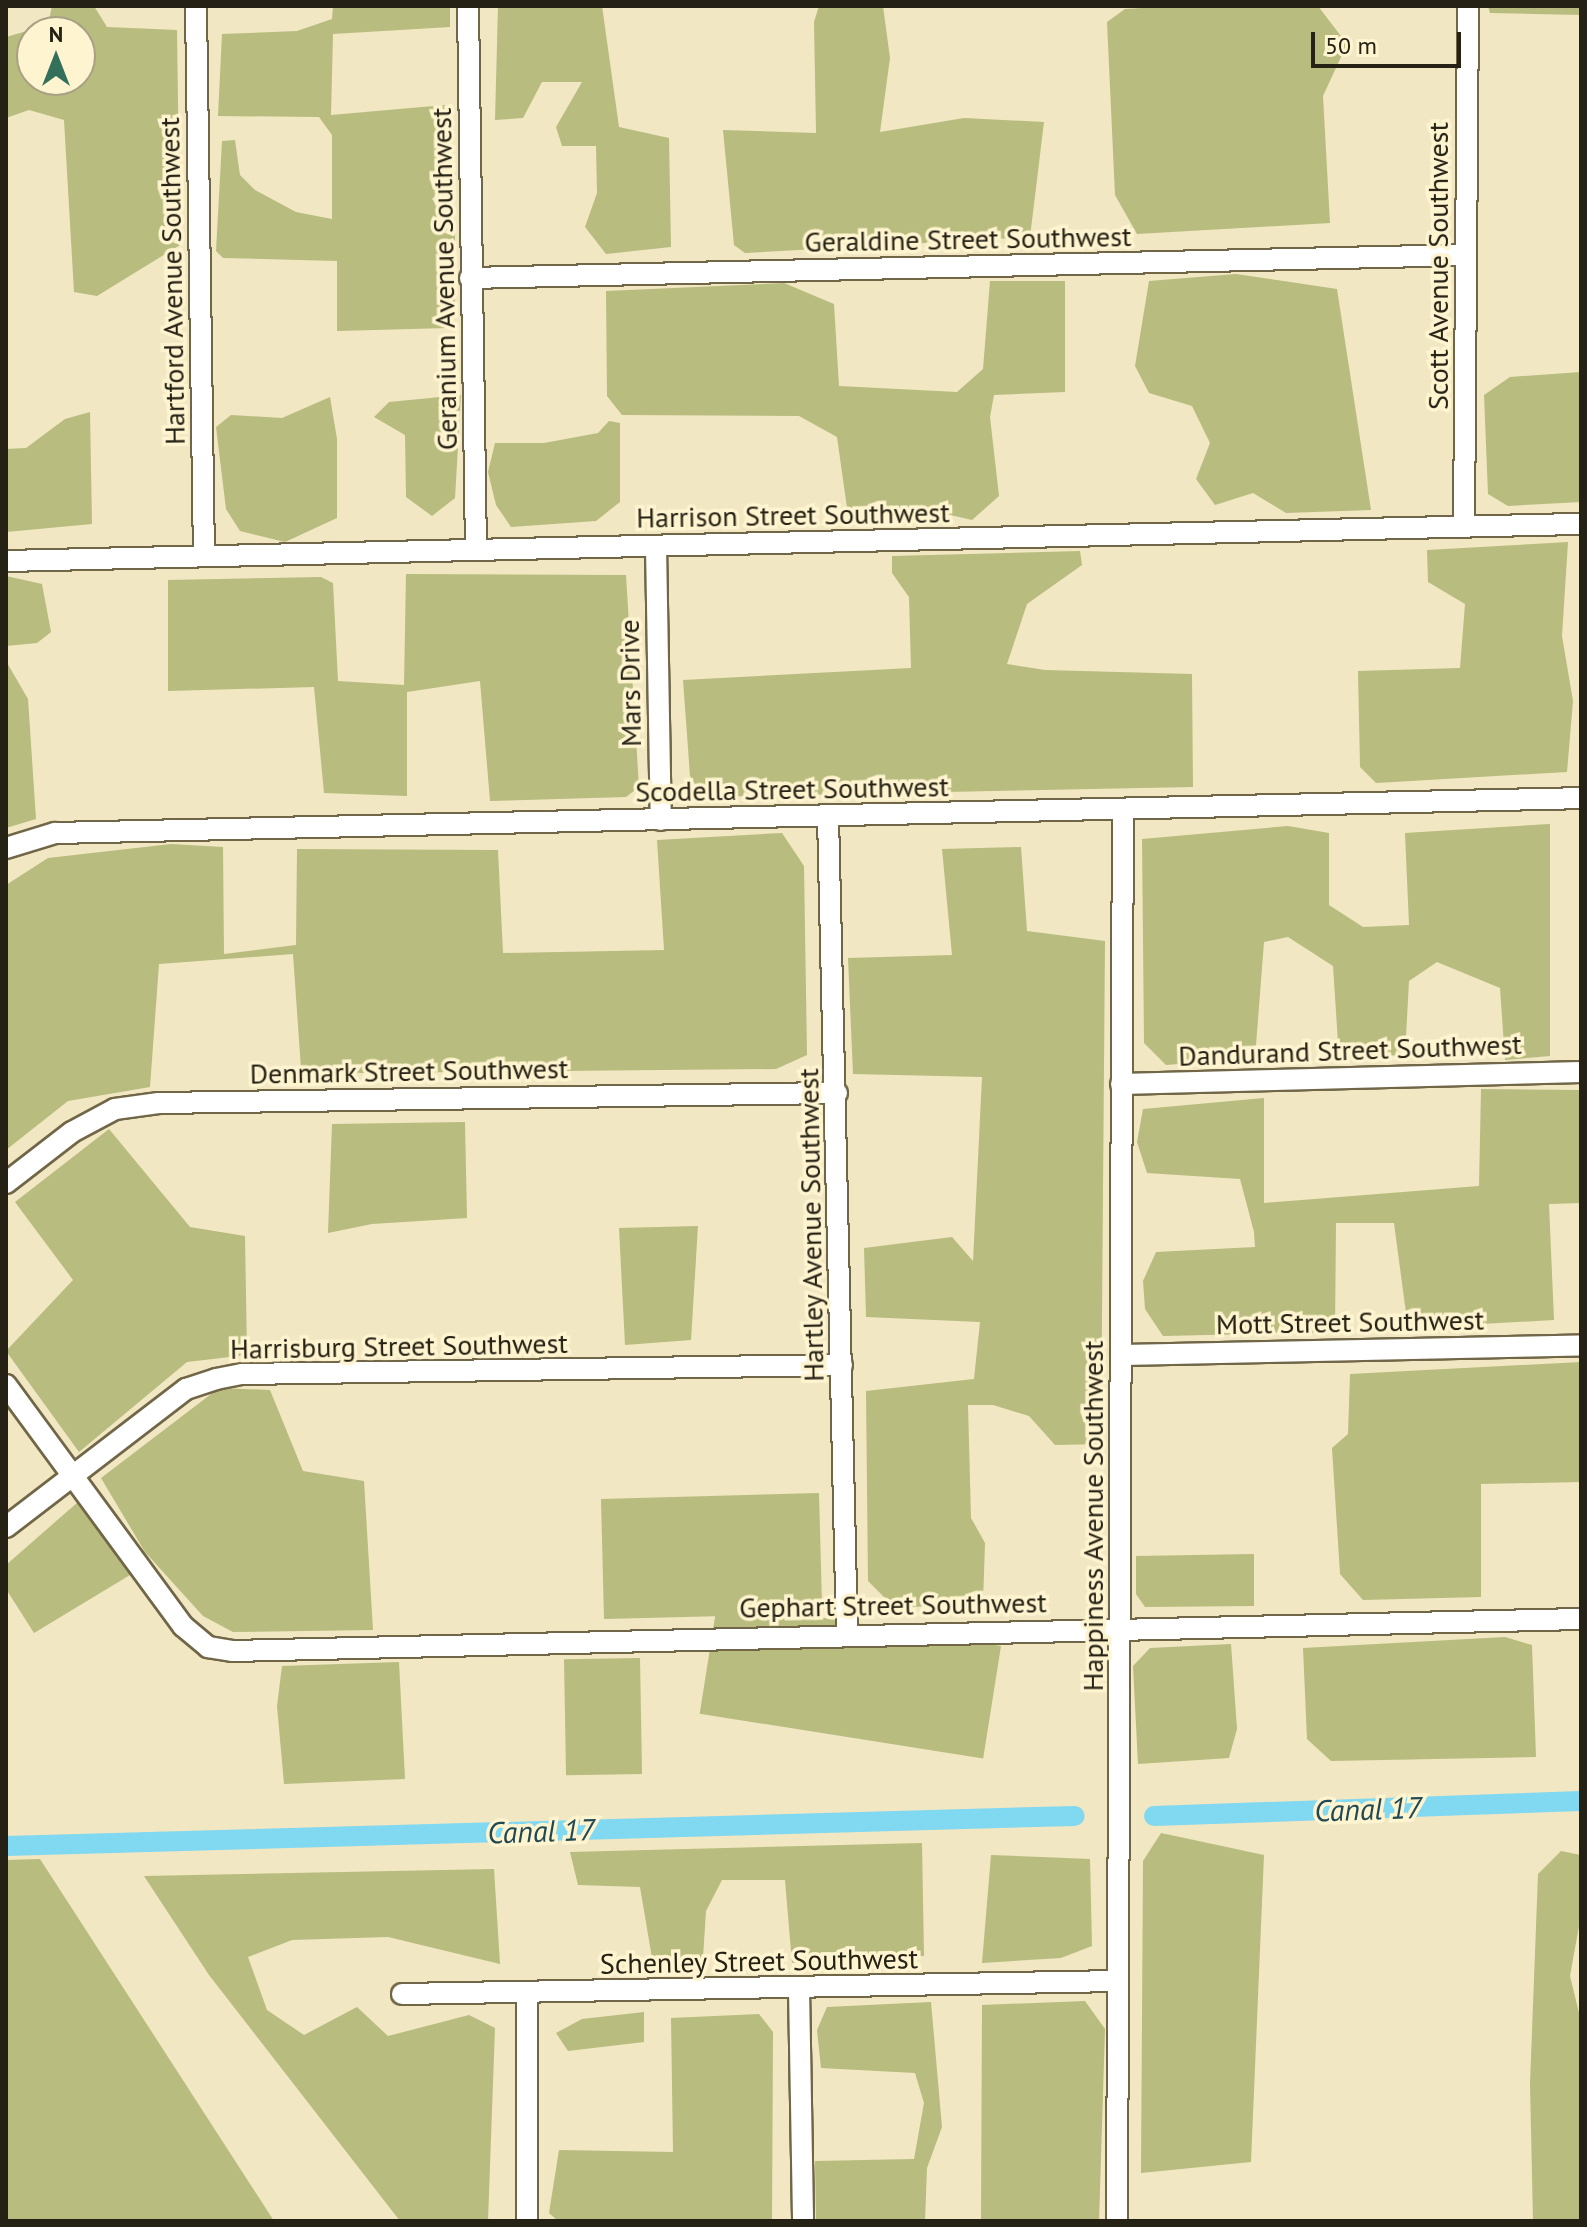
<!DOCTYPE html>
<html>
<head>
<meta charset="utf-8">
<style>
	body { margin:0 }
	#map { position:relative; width:1587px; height:2227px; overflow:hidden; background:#f1e7c3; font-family:"PT Sans",sans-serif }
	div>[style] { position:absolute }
	.green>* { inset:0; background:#b8bc7e; transform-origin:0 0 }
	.canal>* { height:20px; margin:-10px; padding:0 10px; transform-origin:10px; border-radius:10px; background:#80d8f1 }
	.roads { filter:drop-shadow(2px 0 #716748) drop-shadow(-2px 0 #716748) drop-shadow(0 2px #716748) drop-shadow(0 -2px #716748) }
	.minor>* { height:20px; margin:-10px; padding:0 10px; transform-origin:10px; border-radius:10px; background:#fff }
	span { translate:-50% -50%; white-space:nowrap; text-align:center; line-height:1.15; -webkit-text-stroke:7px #fff4d0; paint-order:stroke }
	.street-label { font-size:28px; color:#252114 }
	.water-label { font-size:30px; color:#214954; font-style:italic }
	.frame { position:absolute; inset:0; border:8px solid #252114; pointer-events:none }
	.north { position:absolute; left:16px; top:16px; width:80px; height:80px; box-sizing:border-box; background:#fff4d0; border:2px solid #a8a085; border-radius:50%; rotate:0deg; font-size:22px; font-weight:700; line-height:32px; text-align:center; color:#252114 }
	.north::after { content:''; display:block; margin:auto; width:28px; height:36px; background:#33705c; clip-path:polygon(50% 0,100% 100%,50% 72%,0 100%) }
	.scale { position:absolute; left:1311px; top:32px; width:150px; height:36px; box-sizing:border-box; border:4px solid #252114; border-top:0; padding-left:10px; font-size:24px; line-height:28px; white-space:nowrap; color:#252114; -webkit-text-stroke:6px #fff4d0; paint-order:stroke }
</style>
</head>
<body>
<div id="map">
	<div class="green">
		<i style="clip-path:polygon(evenodd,52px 6px,94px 6px,107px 27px,177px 30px,180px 245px,97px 296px,74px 292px,64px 120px,29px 110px,6px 118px,6px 37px,48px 25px,52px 6px,32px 32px,80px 32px,80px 80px,32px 80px,32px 32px)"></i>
		<i style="clip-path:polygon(333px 6px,450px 6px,450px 27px,333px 34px,331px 115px,445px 105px,444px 133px,456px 174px,432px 199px,455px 232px,455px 309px,448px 328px,337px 331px,337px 261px,223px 258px,216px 251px,222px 141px,235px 140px,240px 175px,255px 190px,296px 212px,332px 219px,332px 135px,319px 117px,218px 116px,222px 34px,297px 31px,332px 19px)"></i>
		<i style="clip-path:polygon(498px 6px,602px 6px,619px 127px,669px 138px,671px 247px,606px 254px,585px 227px,597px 193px,596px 146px,562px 146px,556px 127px,582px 82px,542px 82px,523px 118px,495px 120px)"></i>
		<i style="clip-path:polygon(819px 6px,883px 6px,890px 58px,880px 132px,964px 118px,1044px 122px,1030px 237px,745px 253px,734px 245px,723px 130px,816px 133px,814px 22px)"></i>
		<i style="clip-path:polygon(1177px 6px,1318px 6px,1347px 44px,1323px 96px,1330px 223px,1137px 234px,1115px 195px,1107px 22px,1125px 9px)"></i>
		<i style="clip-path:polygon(1488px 6px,1581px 6px,1581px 15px,1490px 13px)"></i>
		<i style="clip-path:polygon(1236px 274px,1337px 289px,1371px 510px,1286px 513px,1253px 493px,1215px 505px,1196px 479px,1210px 443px,1192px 406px,1149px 393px,1135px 366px,1149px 281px)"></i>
		<i style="clip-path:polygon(990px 281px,1065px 281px,1065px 392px,994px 395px,990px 417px,999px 496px,972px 520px,929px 510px,849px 522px,837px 437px,799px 416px,622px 415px,607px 396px,606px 291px,784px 283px,834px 304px,839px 386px,957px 392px,983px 369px)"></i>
		<i style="clip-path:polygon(1581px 372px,1581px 502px,1508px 506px,1488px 494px,1484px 395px,1510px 377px)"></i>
		<i style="clip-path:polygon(461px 395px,455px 498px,432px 516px,406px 497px,405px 435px,374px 417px,389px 402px)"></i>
		<i style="clip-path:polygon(330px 397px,337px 439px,337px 518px,285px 542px,240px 531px,226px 509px,216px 427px,231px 415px,282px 418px)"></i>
		<i style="clip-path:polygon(90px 412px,92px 524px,6px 532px,6px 449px,26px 448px,65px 419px)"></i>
		<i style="clip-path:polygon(609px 421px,620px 423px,620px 502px,596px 521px,511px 527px,496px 505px,488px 472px,495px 443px,544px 443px,598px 433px)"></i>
		<i style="clip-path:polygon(1568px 542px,1562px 636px,1573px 701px,1567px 772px,1376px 783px,1360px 767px,1358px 671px,1460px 668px,1465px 604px,1428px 582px,1427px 550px)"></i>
		<i style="clip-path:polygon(1080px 551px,1082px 565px,1027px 604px,1007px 664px,1045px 670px,1192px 674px,1193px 787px,703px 797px,690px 776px,683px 680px,911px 668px,909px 597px,892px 573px,892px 556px)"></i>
		<i style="clip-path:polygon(406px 574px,626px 575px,639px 787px,626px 797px,490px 801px,480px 681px,407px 692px,407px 796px,324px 793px,314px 687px,168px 691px,168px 580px,321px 577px,333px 583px,338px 681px,404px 685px)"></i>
		<i style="clip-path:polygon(6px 576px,42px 584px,51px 632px,37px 643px,6px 646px)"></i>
		<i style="clip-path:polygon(6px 661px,28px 699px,36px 819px,6px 828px)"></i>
		<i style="clip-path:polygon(1550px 824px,1550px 1056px,1505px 1060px,1500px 988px,1437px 962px,1409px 981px,1405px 1055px,1339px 1058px,1333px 966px,1288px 937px,1264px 942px,1255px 1058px,1166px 1065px,1144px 1043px,1142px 839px,1288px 826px,1329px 833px,1329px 905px,1363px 927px,1409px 925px,1405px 833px)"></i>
		<i style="clip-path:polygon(782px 833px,804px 866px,807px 1055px,776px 1069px,362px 1073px,301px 1069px,293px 954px,159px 964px,150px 1087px,68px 1101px,6px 1150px,6px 885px,48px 858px,171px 844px,223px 847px,224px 954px,296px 945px,297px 849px,498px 850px,503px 953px,664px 950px,657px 840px)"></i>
		<i style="clip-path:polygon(1021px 847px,1027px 931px,1105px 941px,1101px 1444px,1055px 1445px,1029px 1416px,993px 1405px,968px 1405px,971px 1518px,985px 1543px,983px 1603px,895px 1608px,868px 1581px,866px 1391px,974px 1379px,980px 1322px,866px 1317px,864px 1248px,952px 1237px,973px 1261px,982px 1077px,853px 1074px,848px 958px,952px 955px,942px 849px)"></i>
		<i style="clip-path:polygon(1481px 1089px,1581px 1090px,1581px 1203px,1549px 1204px,1554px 1320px,1408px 1328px,1394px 1223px,1336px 1223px,1335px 1332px,1163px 1336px,1145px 1309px,1143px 1281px,1156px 1252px,1255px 1247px,1254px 1232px,1240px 1179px,1147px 1173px,1137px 1142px,1143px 1109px,1264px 1098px,1264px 1203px,1479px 1186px)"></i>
		<i style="clip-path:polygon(465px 1122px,467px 1218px,372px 1224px,328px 1233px,332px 1124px)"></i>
		<i style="clip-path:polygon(109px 1129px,190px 1227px,245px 1236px,247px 1355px,187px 1362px,79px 1452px,6px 1351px,73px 1280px,15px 1202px)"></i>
		<i style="clip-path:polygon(698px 1226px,691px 1340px,625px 1345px,619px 1228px)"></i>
		<i style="clip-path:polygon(1581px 1362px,1581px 1482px,1481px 1484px,1481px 1597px,1363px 1600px,1340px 1574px,1332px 1448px,1348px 1434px,1350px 1374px)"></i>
		<i style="clip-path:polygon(219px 1388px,270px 1390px,303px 1471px,364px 1481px,373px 1630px,233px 1632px,203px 1616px,145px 1552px,101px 1478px)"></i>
		<i style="clip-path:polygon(819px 1493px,822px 1605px,801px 1614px,604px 1619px,601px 1499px)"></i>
		<i style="clip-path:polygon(78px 1502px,130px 1575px,34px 1633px,6px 1589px,6px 1565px)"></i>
		<i style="clip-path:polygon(1254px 1554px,1254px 1606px,1145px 1607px,1136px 1594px,1136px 1556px)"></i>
		<i style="clip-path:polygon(1505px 1637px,1532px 1645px,1536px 1757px,1331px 1761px,1307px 1739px,1303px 1648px)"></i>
		<i style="clip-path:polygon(1231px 1644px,1237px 1729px,1229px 1758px,1138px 1764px,1133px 1666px,1150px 1648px)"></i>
		<i style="left:1001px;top:1646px;width:114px;height:287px;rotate:99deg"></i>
		<i style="left:640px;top:1658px;width:116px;height:76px;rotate:89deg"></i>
		<i style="clip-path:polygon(399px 1662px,405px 1779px,284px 1784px,277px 1706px,282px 1666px)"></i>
		<i style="clip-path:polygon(1161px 1833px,1264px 1855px,1251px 2162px,1141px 2173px,1143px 1861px)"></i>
		<i style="clip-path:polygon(922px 1843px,924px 1956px,792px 1963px,785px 1880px,722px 1880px,706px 1911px,703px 1958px,652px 1958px,640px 1887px,578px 1885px,570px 1852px)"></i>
		<i style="clip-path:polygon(1561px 1851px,1581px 1855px,1581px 1915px,1570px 1976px,1581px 2021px,1581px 2221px,1533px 2221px,1530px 2084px,1538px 1874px)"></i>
		<i style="clip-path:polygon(991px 1855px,1090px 1859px,1092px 1946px,1061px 1958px,982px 1963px)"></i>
		<i style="clip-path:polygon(40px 1859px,274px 2221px,6px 2221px,6px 1860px)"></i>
		<i style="clip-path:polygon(494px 1869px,500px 1964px,388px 1937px,292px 1940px,248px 1957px,267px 2010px,304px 2035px,357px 2007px,388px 2036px,469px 2015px,495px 2028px,488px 2221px,400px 2221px,209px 1975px,144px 1876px)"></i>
		<i style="clip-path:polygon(1085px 2001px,1105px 2029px,1099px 2221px,981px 2221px,982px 2005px)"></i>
		<i style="clip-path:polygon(931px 2002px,942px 2127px,927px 2168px,925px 2221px,816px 2221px,815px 2161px,914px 2159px,924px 2103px,915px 2073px,821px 2068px,817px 2030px,827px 2007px)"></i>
		<i style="clip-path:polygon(644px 2012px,644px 2042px,568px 2051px,556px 2033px,582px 2019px)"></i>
		<i style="clip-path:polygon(759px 2014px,773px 2032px,772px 2221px,558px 2221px,549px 2213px,559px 2150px,673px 2152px,671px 2018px)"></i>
	</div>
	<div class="canal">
		<i style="left:1154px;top:1816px;width:427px;rotate:-2deg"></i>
		<i style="left:6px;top:1846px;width:1069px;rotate:-1.61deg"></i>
	</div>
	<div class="roads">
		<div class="minor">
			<i style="left:196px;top:6px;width:550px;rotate:89.17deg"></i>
			<i style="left:468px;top:6px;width:544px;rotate:89.16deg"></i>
			<i style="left:470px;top:278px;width:996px;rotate:-1.32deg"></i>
			<i style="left:1464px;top:527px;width:521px;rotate:-89.56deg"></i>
			<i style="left:656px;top:546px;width:274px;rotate:89deg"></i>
			<i style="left:6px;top:561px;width:1575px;rotate:-1.35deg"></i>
			<i style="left:828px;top:816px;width:817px;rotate:88.67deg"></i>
			<i style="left:6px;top:848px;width:51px;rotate:-17deg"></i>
			<i style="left:55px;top:833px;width:1526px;rotate:-1.31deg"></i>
			<i style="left:1121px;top:1084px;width:460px;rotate:-1.5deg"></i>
			<i style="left:6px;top:1183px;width:83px;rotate:-37.7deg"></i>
			<i style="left:72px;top:1132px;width:49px;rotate:-28.1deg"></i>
			<i style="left:115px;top:1109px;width:44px;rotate:-7.8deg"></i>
			<i style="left:159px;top:1103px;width:678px;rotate:-0.85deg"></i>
			<i style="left:1121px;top:1355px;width:460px;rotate:-1.2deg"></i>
			<i style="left:6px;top:1385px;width:299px;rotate:53.7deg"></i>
			<i style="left:183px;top:1626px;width:33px;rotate:40deg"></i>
			<i style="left:208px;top:1647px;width:24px;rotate:9deg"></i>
			<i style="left:232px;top:1651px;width:1349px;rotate:-1.36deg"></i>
			<i style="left:6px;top:1527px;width:227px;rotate:-37.5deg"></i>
			<i style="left:186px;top:1389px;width:32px;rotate:-18deg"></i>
			<i style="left:216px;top:1379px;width:26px;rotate:-11deg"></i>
			<i style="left:242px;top:1374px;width:600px;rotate:-0.86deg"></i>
			<i style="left:799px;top:1988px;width:233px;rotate:89deg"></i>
			<i style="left:402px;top:1994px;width:715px;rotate:-1.04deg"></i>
			<i style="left:527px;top:2221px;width:227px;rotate:-90deg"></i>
			<i style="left:1117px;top:2221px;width:1410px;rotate:-89.76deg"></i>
		</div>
	</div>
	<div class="street-label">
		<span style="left:968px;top:239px;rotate:-1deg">Geraldine Street Southwest</span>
		<span style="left:1438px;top:266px;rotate:-90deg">Scott Avenue Southwest</span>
		<span style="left:444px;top:279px;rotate:-91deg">Geranium Avenue Southwest</span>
		<span style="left:172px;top:281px;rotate:-91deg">Hartford Avenue Southwest</span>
		<span style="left:793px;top:515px;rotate:-1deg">Harrison Street Southwest</span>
		<span style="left:630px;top:683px;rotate:-91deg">Mars Drive</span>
		<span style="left:792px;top:789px;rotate:-1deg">Scodella Street Southwest</span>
		<span style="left:1350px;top:1050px;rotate:-2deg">Dandurand Street Southwest</span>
		<span style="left:409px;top:1071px;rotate:-1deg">Denmark Street Southwest</span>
		<span style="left:811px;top:1225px;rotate:-91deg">Hartley Avenue Southwest</span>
		<span style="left:1350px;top:1322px;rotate:-1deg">Mott Street Southwest</span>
		<span style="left:399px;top:1346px;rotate:-1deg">Harrisburg Street Southwest</span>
		<span style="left:1093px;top:1516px;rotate:-90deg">Happiness Avenue Southwest</span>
		<span style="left:893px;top:1605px;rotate:-1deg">Gephart Street Southwest</span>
		<span style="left:759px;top:1961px;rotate:-1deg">Schenley Street Southwest</span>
	</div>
	<div class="water-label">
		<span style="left:1368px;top:1809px;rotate:-2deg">Canal 17</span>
		<span style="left:541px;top:1831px;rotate:-2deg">Canal 17</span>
	</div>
	<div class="frame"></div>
	<div class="north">N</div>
	<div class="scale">50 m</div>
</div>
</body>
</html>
